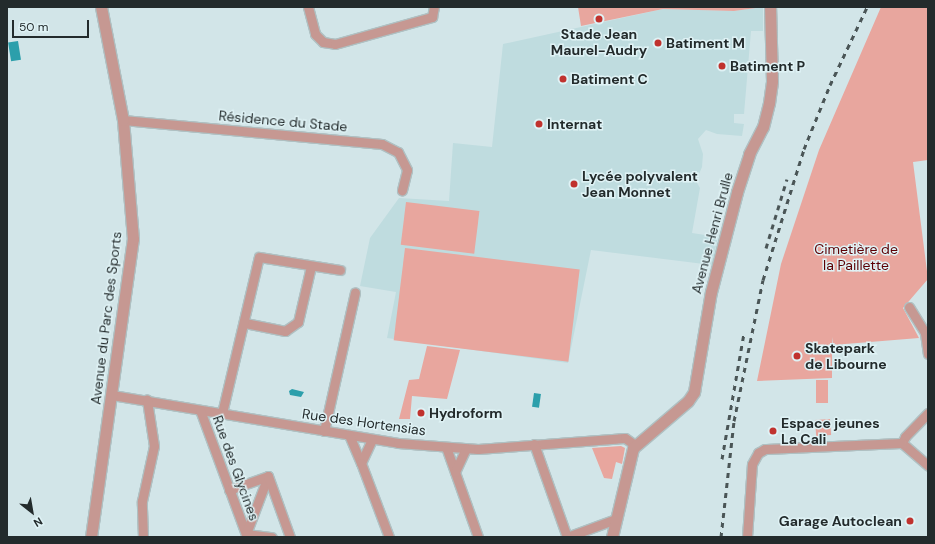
<!DOCTYPE html>
<html>
<head>
<meta charset="utf-8">
<style>
	body { margin:0 }
	#map { position:relative; width:935px; height:544px; overflow:hidden; background:#d2e5e8; font-family:"DM Sans",sans-serif }
	div>[style] { position:absolute }
	.built>* { inset:0; background:#bfdcdf }
	.green>* { inset:0; background:#e8a69e; transform-origin:0 0 }
	.water>* { inset:0; background:#2c9fab; transform-origin:0 0 }
	.roads { filter:drop-shadow(1px 0 #afc0c2) drop-shadow(-1px 0 #afc0c2) drop-shadow(0 1px #afc0c2) drop-shadow(0 -1px #afc0c2) }
	.minor>* { height:9px; margin:-4.5px; padding:0 4.5px; transform-origin:4.5px; border-radius:4.5px; background:#c69892 }
	.tertiary>* { height:11px; margin:-5.5px; padding:0 5.5px; transform-origin:5.5px; border-radius:5.5px; background:#c69892 }
	.rail>* { height:3px; margin-top:-1.5px; transform-origin:0; background:repeating-linear-gradient(90deg,#4a5556 0 5px,transparent 0 10px) }
	.dots>* { width:11px; height:11px; translate:-50% -50%; box-sizing:border-box; border:2px solid #dff2f5; border-radius:50% }
	span { translate:-50% -50%; white-space:nowrap; text-align:center; line-height:1.15; -webkit-text-stroke:3px #dff2f5; paint-order:stroke }
	.poi-label { font-size:14px; color:#232b2c; font-weight:700 }
	.left { translate:0 -50%; text-align:left }
	.right { translate:-100% -50%; text-align:right }
	.street-label { font-size:14px; color:#232b2c }
	.park-label { font-size:14px; color:#5d0005 }
	.frame { position:absolute; inset:0; border:8px solid #232b2c; pointer-events:none }
	.north { position:absolute; left:12px; top:492px; width:40px; height:40px; -webkit-text-stroke:3px #dff2f5; paint-order:stroke; rotate:149deg; font-size:11px; font-weight:700; line-height:16px; text-align:center; color:#232b2c }
	.north::after { content:''; display:block; margin:auto; width:14px; height:18px; background:#232b2c; clip-path:polygon(50% 0,100% 100%,50% 72%,0 100%) }
	.scale { position:absolute; left:12px; top:20px; width:77px; height:18px; box-sizing:border-box; border:2px solid #232b2c; border-top:0; padding-left:5px; font-size:12px; line-height:14px; white-space:nowrap; color:#232b2c; -webkit-text-stroke:3px #dff2f5; paint-order:stroke }
</style>
</head>
<body>
<div id="map">
	<div class="built">
		<i style="clip-path:polygon(763px 7px,763px 31px,751px 31px,744px 114px,734px 114px,734px 123px,744px 124px,742px 136px,717px 134px,706px 130px,698px 139px,703px 154px,702px 167px,696px 181px,700px 188px,692px 233px,718px 237px,712px 265px,591px 250px,568px 363px,387px 338px,396px 292px,360px 286px,370px 238px,399px 198px,449px 201px,453px 143px,492px 147px,503px 44px,663px 9px,734px 11px)"></i>
	</div>
	<div class="green">
		<i style="clip-path:polygon(578px 7px,763px 7px,734px 11px,663px 9px,581px 26px)"></i>
		<i style="clip-path:polygon(881px 7px,928px 7px,928px 160px,913px 162px,928px 279px,903px 308px,919px 338px,833px 345px,832px 337px,832px 378px,757px 381px,781px 264px,819px 150px)"></i>
		<i style="left:406px;top:202px;width:74px;height:43px;rotate:7deg"></i>
		<i style="left:405px;top:248px;width:176px;height:93px;rotate:7deg"></i>
		<i style="clip-path:polygon(427px 346px,460px 350px,447px 399px,412px 396px,410px 419px,399px 419px,409px 380px,419px 379px)"></i>
		<i style="left:816px;top:380px;width:12px;height:23px"></i>
		<i style="left:830px;top:419px;width:16px;height:15px;rotate:86deg"></i>
		<i style="clip-path:polygon(621px 446px,625px 448px,622px 464px,616px 462px,612px 479px,604px 478px,592px 448px)"></i>
	</div>
	<div class="water">
		<i style="left:18px;top:41px;width:19px;height:10px;rotate:81deg"></i>
		<i style="clip-path:polygon(292px 389px,304px 392px,301px 397px,290px 395px,289px 391px)"></i>
		<i style="left:534px;top:393px;width:7px;height:14px;rotate:8deg"></i>
	</div>
	<div class="roads">
		<div class="minor">
			<i style="left:308px;top:7px;width:28px;rotate:75deg"></i>
			<i style="left:315px;top:34px;width:11px;rotate:45deg"></i>
			<i style="left:323px;top:42px;width:12px;rotate:9deg"></i>
			<i style="left:335px;top:44px;width:101px;rotate:-15.6deg"></i>
			<i style="left:432px;top:17px;width:10px;rotate:-79deg"></i>
			<i style="left:123px;top:120px;width:260px;rotate:5.3deg"></i>
			<i style="left:382px;top:144px;width:18px;rotate:27deg"></i>
			<i style="left:398px;top:152px;width:20px;rotate:63deg"></i>
			<i style="left:407px;top:170px;width:21px;rotate:104deg"></i>
			<i style="left:909px;top:307px;width:31px;rotate:58deg"></i>
			<i style="left:925px;top:333px;width:21px;rotate:82deg"></i>
			<i style="left:245px;top:323px;width:41px;rotate:11.3deg"></i>
			<i style="left:285px;top:331px;width:16px;rotate:-35deg"></i>
			<i style="left:298px;top:322px;width:57px;rotate:-76.9deg"></i>
			<i style="left:112px;top:395px;width:290px;rotate:9.5deg"></i>
			<i style="left:398px;top:443px;width:80px;rotate:4.3deg"></i>
			<i style="left:478px;top:449px;width:147px;rotate:-4.3deg"></i>
			<i style="left:625px;top:438px;width:12px;rotate:35deg"></i>
			<i style="left:200px;top:410px;width:135px;rotate:69.7deg"></i>
			<i style="left:222px;top:413px;width:160px;rotate:-76.7deg"></i>
			<i style="left:259px;top:257px;width:82px;rotate:9.1deg"></i>
			<i style="left:928px;top:413px;width:33px;rotate:134deg"></i>
			<i style="left:905px;top:437px;width:7px;rotate:117deg"></i>
			<i style="left:902px;top:443px;width:35px;rotate:41deg"></i>
			<i style="left:324px;top:431px;width:142px;rotate:-77.4deg"></i>
			<i style="left:349px;top:435px;width:30px;rotate:67deg"></i>
			<i style="left:361px;top:463px;width:26px;rotate:-65deg"></i>
			<i style="left:534px;top:444px;width:99px;rotate:70.5deg"></i>
			<i style="left:446px;top:447px;width:96px;rotate:70.4deg"></i>
			<i style="left:361px;top:463px;width:79px;rotate:69.3deg"></i>
			<i style="left:455px;top:472px;width:26px;rotate:-65deg"></i>
			<i style="left:268px;top:476px;width:62px;rotate:110.8deg"></i>
			<i style="left:246px;top:534px;width:26px;rotate:7deg"></i>
			<i style="left:229px;top:490px;width:41px;rotate:-19.7deg"></i>
			<i style="left:268px;top:476px;width:65px;rotate:70.2deg"></i>
			<i style="left:143px;top:537px;width:36px;rotate:-92deg"></i>
			<i style="left:142px;top:501px;width:56px;rotate:-77.7deg"></i>
			<i style="left:154px;top:446px;width:47px;rotate:-98.7deg"></i>
			<i style="left:567px;top:537px;width:52px;rotate:-20.2deg"></i>
			<i style="left:747px;top:537px;width:73px;rotate:-86.1deg"></i>
			<i style="left:752px;top:464px;width:13px;rotate:-61deg"></i>
			<i style="left:758px;top:453px;width:8px;rotate:-30deg"></i>
			<i style="left:765px;top:449px;width:137px;rotate:-2.5deg"></i>
		</div>
		<div class="tertiary">
			<i style="left:91px;top:537px;width:301px;rotate:-82deg"></i>
			<i style="left:133px;top:239px;width:119px;rotate:-94.8deg"></i>
			<i style="left:123px;top:120px;width:115px;rotate:-101deg"></i>
			<i style="left:612px;top:537px;width:91px;rotate:-76.7deg"></i>
			<i style="left:633px;top:448px;width:72px;rotate:-40.5deg"></i>
			<i style="left:688px;top:401px;width:11px;rotate:-56deg"></i>
			<i style="left:694px;top:392px;width:101px;rotate:-80.4deg"></i>
			<i style="left:711px;top:292px;width:103px;rotate:-75.4deg"></i>
			<i style="left:737px;top:192px;width:40px;rotate:-72deg"></i>
			<i style="left:749px;top:154px;width:30px;rotate:-63deg"></i>
			<i style="left:763px;top:127px;width:25px;rotate:-76deg"></i>
			<i style="left:769px;top:103px;width:22px;rotate:-82deg"></i>
			<i style="left:772px;top:81px;width:74px;rotate:-91.5deg"></i>
		</div>
	</div>
	<div class="rail">
		<i style="left:766px;top:248px;width:72px;rotate:-73.1deg"></i>
		<i style="left:722px;top:459px;width:128px;rotate:-80.1deg"></i>
		<i style="left:721px;top:537px;width:117px;rotate:-83.6deg"></i>
		<i style="left:734px;top:421px;width:144px;rotate:-78.4deg"></i>
		<i style="left:763px;top:280px;width:137px;rotate:-72.6deg"></i>
		<i style="left:804px;top:149px;width:69px;rotate:-67.9deg"></i>
		<i style="left:830px;top:85px;width:86px;rotate:-64.6deg"></i>
	</div>
	<div class="dots">
		<i style="left:599px;top:19px;background:#c0322e"></i>
		<i style="left:658px;top:43px;background:#c0322e"></i>
		<i style="left:722px;top:66px;background:#c0322e"></i>
		<i style="left:563px;top:79px;background:#c0322e"></i>
		<i style="left:539px;top:124px;background:#c0322e"></i>
		<i style="left:574px;top:184px;background:#c0322e"></i>
		<i style="left:797px;top:356px;background:#c0322e"></i>
		<i style="left:421px;top:413px;background:#c0322e"></i>
		<i style="left:773px;top:431px;background:#c0322e"></i>
		<i style="left:910px;top:521px;background:#c0322e"></i>
	</div>
	<div class="poi-label">
		<span style="left:599px;top:42px">Stade Jean<br>Maurel-Audry</span>
		<span class="left" style="left:666px;top:43px">Batiment M</span>
		<span class="left" style="left:730px;top:66px">Batiment P</span>
		<span class="left" style="left:571px;top:79px">Batiment C</span>
		<span class="left" style="left:547px;top:124px">Internat</span>
		<span class="left" style="left:582px;top:184px">Lycée polyvalent<br>Jean Monnet</span>
		<span class="left" style="left:805px;top:356px">Skatepark<br>de Libourne</span>
		<span class="left" style="left:429px;top:413px">Hydroform</span>
		<span class="left" style="left:781px;top:431px">Espace jeunes<br>La Cali</span>
		<span class="right" style="left:902px;top:521px">Garage Autoclean</span>
	</div>
	<div class="street-label">
		<span style="left:283px;top:121px;rotate:5deg">Résidence du Stade</span>
		<span style="left:712px;top:233px;rotate:-75deg">Avenue Henri Brulle</span>
		<span style="left:106px;top:318px;rotate:-83deg">Avenue du Parc des Sports</span>
		<span style="left:364px;top:422px;rotate:8deg">Rue des Hortensias</span>
		<span style="left:236px;top:468px;rotate:70deg">Rue des Glycines</span>
	</div>
	<div class="park-label">
		<span style="left:856px;top:257px">Cimetière de<br>la Paillette</span>
	</div>
	<div class="frame"></div>
	<div class="north">N</div>
	<div class="scale">50 m</div>
</div>
</body>
</html>
